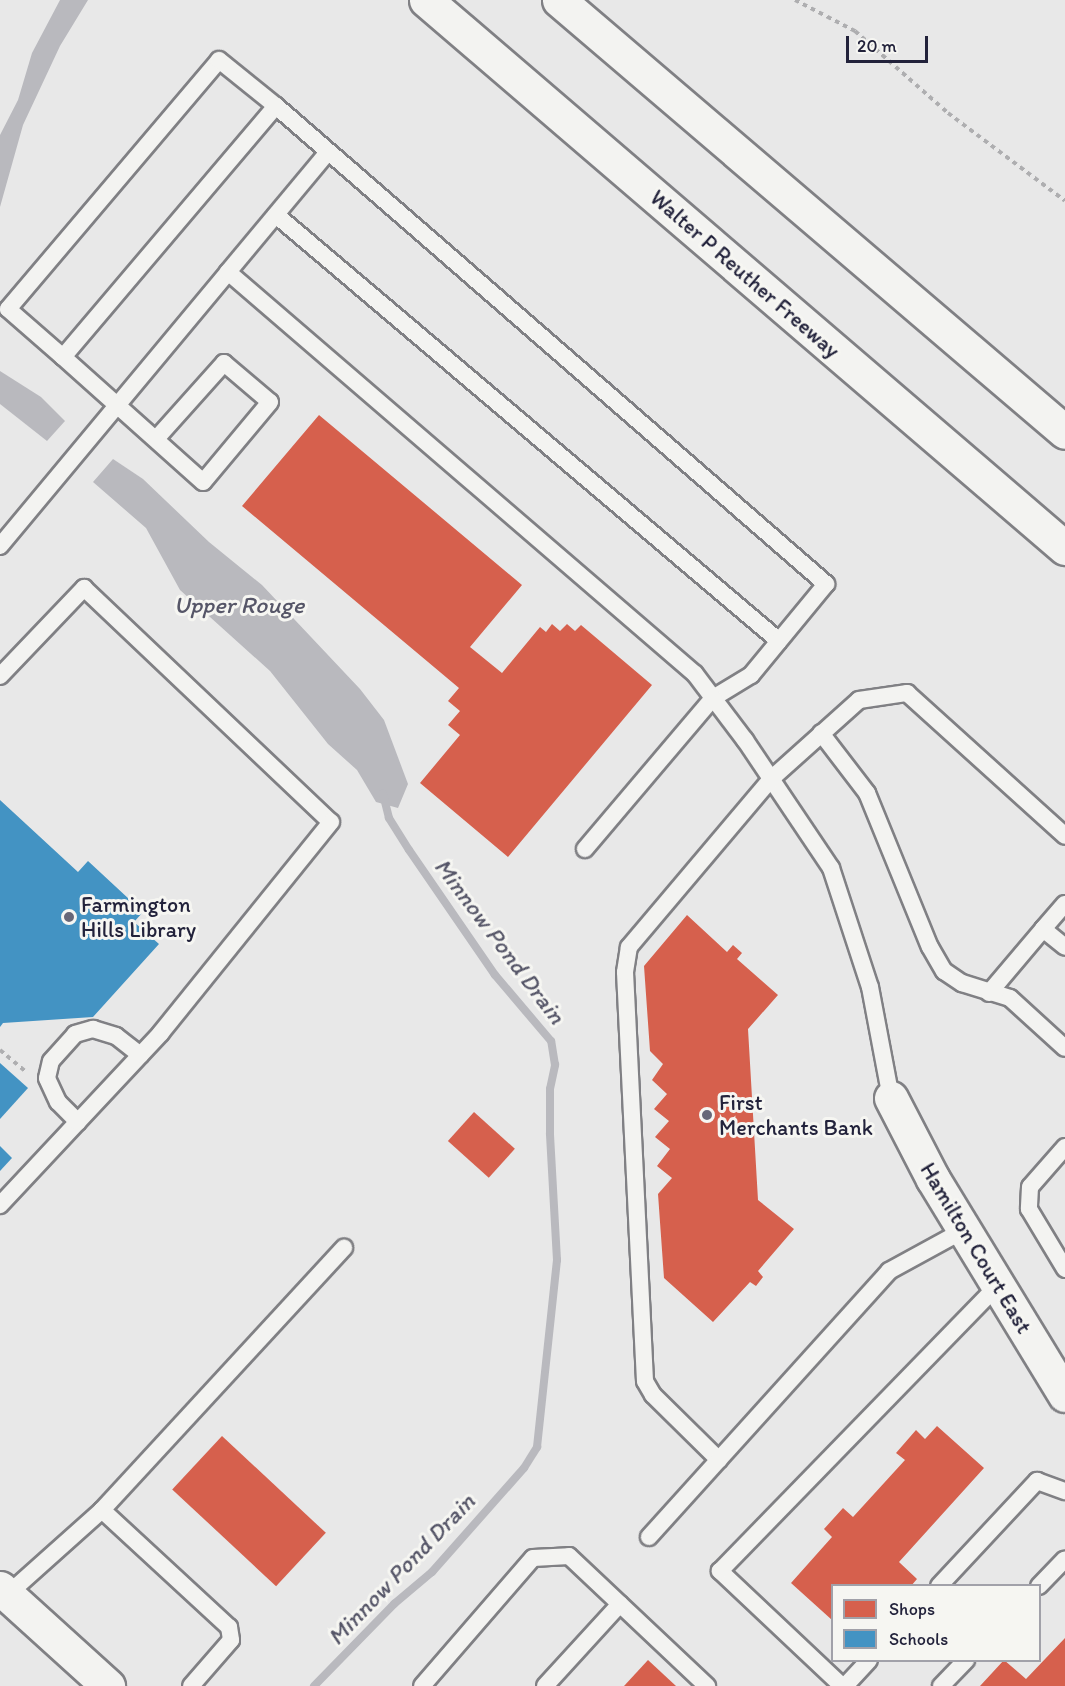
<!DOCTYPE html>
<html>
<head>
<meta charset="utf-8">
<style>
	body { margin:0 }
	#map { position:relative; width:1065px; height:1686px; overflow:hidden; background:#e8e8e8; font-family:Itim,sans-serif }
	div>[style] { position:absolute }
	.water>* { inset:0; background:#b9b9be }
	.shops>* { inset:0; background:#d6604d; transform-origin:0 0 }
	.schools>* { inset:0; background:#4393c3 }
	.stream>* { height:8px; margin:-4px; padding:0 4px; transform-origin:4px; border-radius:4px; background:#b9b9be }
	.path>* { height:4px; margin-top:-2px; transform-origin:0; background:repeating-linear-gradient(90deg,#aeaeb0 0 4.5px,transparent 0 9px) }
	.roads { filter:drop-shadow(2px 0 #808084) drop-shadow(-2px 0 #808084) drop-shadow(0 2px #808084) drop-shadow(0 -2px #808084) }
	.lane>* { height:16px; margin:-8px; padding:0 8px; transform-origin:8px; border-radius:8px; background:#f3f3f1 }
	.street>* { height:33px; margin:-16.5px; padding:0 16.5px; transform-origin:16.5px; border-radius:16.5px; background:#f3f3f1 }
	.secondary>* { height:33px; margin:-16.5px; padding:0 16.5px; transform-origin:16.5px; border-radius:16.5px; background:#f3f3f1 }
	.highway>* { height:33px; margin:-16.5px; padding:0 16.5px; transform-origin:16.5px; border-radius:16.5px; background:#f3f3f1 }
	.dots>* { width:16px; height:16px; translate:-50% -50%; box-sizing:border-box; border:3px solid #f6f6f2; border-radius:50% }
	span { translate:-50% -50%; white-space:nowrap; text-align:center; line-height:1.15; -webkit-text-stroke:6px #f6f6f2; paint-order:stroke }
	.street-label { font-size:22px; color:#22223b }
	.poi-label { font-size:22px; color:#22223b }
	.left { translate:0 -50%; text-align:left }
	.water-label { font-size:24px; color:#565668; font-style:italic }
	.legend { position:absolute; left:831px; top:1584px; width:210px; height:78px; box-sizing:border-box; background:#f6f6f2; border:2px solid #a1a1a9; margin:0; padding:8px 10px; list-style:none; font-size:18px; color:#22223b }
	.legend li { display:flex; align-items:center; gap:12px; height:30px }
	.legend b { width:30px; border:2px solid #a1a1a9 }
	.scale { position:absolute; left:846px; top:36px; width:82px; height:27px; box-sizing:border-box; border:3px solid #22223b; border-top:0; padding-left:8px; font-size:18px; line-height:21px; white-space:nowrap; color:#22223b; -webkit-text-stroke:4px #f6f6f2; paint-order:stroke }
</style>
</head>
<body>
<div id="map">
	<div class="water">
		<i style="clip-path:polygon(60px 0,88px 0,60px 46px,23px 125px,0 207px,0 135px,18px 100px,32px 53px)"></i>
		<i style="clip-path:polygon(0 371px,41px 397px,65px 421px,47px 441px,0 404px)"></i>
		<i style="clip-path:polygon(113px 459px,143px 479px,209px 542px,262px 585px,360px 689px,384px 720px,408px 784px,398px 808px,376px 802px,357px 770px,328px 744px,270px 671px,180px 590px,146px 528px,93px 482px)"></i>
	</div>
	<div class="shops">
		<i style="clip-path:polygon(319px 415px,522px 585px,470px 647px,502px 673px,540px 627px,546px 632px,552px 624px,560px 631px,567px 624px,575px 631px,581px 625px,652px 685px,508px 857px,420px 783px,460px 735px,448px 725px,460px 711px,448px 701px,459px 688px,242px 506px)"></i>
		<i style="clip-path:polygon(687px 915px,727px 952px,733px 945px,742px 953px,737px 959px,778px 995px,748px 1029px,758px 1200px,794px 1229px,758px 1271px,763px 1277px,756px 1286px,750px 1282px,713px 1322px,664px 1278px,658px 1194px,672px 1178px,657px 1166px,670px 1149px,655px 1137px,669px 1121px,654px 1109px,667px 1094px,652px 1080px,663px 1064px,650px 1051px,644px 966px)"></i>
		<i style="left:474px;top:1112px;width:55px;height:39px;rotate:42deg"></i>
		<i style="clip-path:polygon(937px 1426px,984px 1468px,899px 1562px,917px 1579px,911px 1586px,832px 1586px,832px 1620px,791px 1583px,832px 1537px,824px 1529px,843px 1508px,853px 1517px,905px 1460px,896px 1453px,916px 1430px,925px 1439px)"></i>
		<i style="left:222px;top:1436px;width:142px;height:73px;rotate:43deg"></i>
		<i style="clip-path:polygon(1065px 1638px,1065px 1686px,980px 1686px,1004px 1660px,1026px 1679px)"></i>
		<i style="clip-path:polygon(648px 1660px,676px 1686px,624px 1686px)"></i>
	</div>
	<div class="schools">
		<i style="clip-path:polygon(0 800px,78px 872px,88px 861px,143px 912px,134px 922px,159px 944px,93px 1017px,3px 1023px,0 1027px)"></i>
		<i style="clip-path:polygon(0 1063px,28px 1088px,0 1119px)"></i>
		<i style="clip-path:polygon(0 1146px,12px 1158px,0 1171px)"></i>
	</div>
	<div class="stream">
		<i style="left:314px;top:1686px;width:115px;rotate:-45.7deg"></i>
		<i style="left:394px;top:1604px;width:50px;rotate:-40.1deg"></i>
		<i style="left:432px;top:1572px;width:139px;rotate:-48.5deg"></i>
		<i style="left:524px;top:1468px;width:25px;rotate:-58deg"></i>
		<i style="left:537px;top:1447px;width:188px;rotate:-83.9deg"></i>
		<i style="left:557px;top:1260px;width:127px;rotate:-93.2deg"></i>
		<i style="left:550px;top:1133px;width:44px;rotate:-90deg"></i>
		<i style="left:550px;top:1089px;width:25px;rotate:-78deg"></i>
		<i style="left:555px;top:1065px;width:24px;rotate:-99deg"></i>
		<i style="left:551px;top:1041px;width:87px;rotate:-130.3deg"></i>
		<i style="left:495px;top:975px;width:152px;rotate:-124.5deg"></i>
		<i style="left:409px;top:850px;width:38px;rotate:-122deg"></i>
		<i style="left:389px;top:818px;width:25px;rotate:-104deg"></i>
	</div>
	<div class="path">
		<i style="left:795px;top:0;width:68px;rotate:27.3deg"></i>
		<i style="left:855px;top:31px;width:124px;rotate:41.4deg"></i>
		<i style="left:948px;top:113px;width:146px;rotate:36.9deg"></i>
		<i style="left:0;top:1050px;width:35px;rotate:40deg"></i>
	</div>
	<div class="roads">
		<div class="lane">
			<i style="left:276px;top:215px;width:659px;rotate:40.26deg"></i>
			<i style="left:228px;top:272px;width:156px;rotate:-50.2deg"></i>
			<i style="left:63px;top:357px;width:73px;rotate:-138.9deg"></i>
			<i style="left:8px;top:309px;width:326px;rotate:-49.7deg"></i>
			<i style="left:219px;top:60px;width:73px;rotate:38.9deg"></i>
			<i style="left:156px;top:439px;width:102px;rotate:-48.2deg"></i>
			<i style="left:224px;top:363px;width:60px;rotate:40.3deg"></i>
			<i style="left:270px;top:402px;width:104px;rotate:129.9deg"></i>
			<i style="left:203px;top:482px;width:188px;rotate:-138.2deg"></i>
			<i style="left:63px;top:357px;width:329px;rotate:-49.7deg"></i>
			<i style="left:276px;top:106px;width:729px;rotate:40.99deg"></i>
			<i style="left:826px;top:584px;width:118px;rotate:129.5deg"></i>
			<i style="left:751px;top:675px;width:44px;rotate:148.8deg"></i>
			<i style="left:713px;top:698px;width:198px;rotate:130.3deg"></i>
			<i style="left:0;top:546px;width:356px;rotate:-50.2deg"></i>
			<i style="left:228px;top:272px;width:616px;rotate:40.72deg"></i>
			<i style="left:695px;top:674px;width:83px;rotate:52.9deg"></i>
			<i style="left:745px;top:740px;width:154px;rotate:56.1deg"></i>
			<i style="left:831px;top:868px;width:125px;rotate:71.9deg"></i>
			<i style="left:870px;top:987px;width:113px;rotate:79.3deg"></i>
			<i style="left:0;top:676px;width:122px;rotate:-46.3deg"></i>
			<i style="left:84px;top:588px;width:340px;rotate:43.5deg"></i>
			<i style="left:331px;top:822px;width:271px;rotate:128.9deg"></i>
			<i style="left:161px;top:1033px;width:236px;rotate:133.1deg"></i>
			<i style="left:821px;top:733px;width:76px;rotate:52.5deg"></i>
			<i style="left:867px;top:793px;width:166px;rotate:67.8deg"></i>
			<i style="left:930px;top:947px;width:28px;rotate:60deg"></i>
			<i style="left:944px;top:971px;width:22px;rotate:34deg"></i>
			<i style="left:962px;top:983px;width:50px;rotate:17.4deg"></i>
			<i style="left:1010px;top:998px;width:74px;rotate:42.3deg"></i>
			<i style="left:1043px;top:929px;width:33px;rotate:-49deg"></i>
			<i style="left:989px;top:993px;width:84px;rotate:-49.8deg"></i>
			<i style="left:1043px;top:929px;width:28px;rotate:39deg"></i>
			<i style="left:78px;top:1122px;width:28px;rotate:-135deg"></i>
			<i style="left:58px;top:1102px;width:26px;rotate:-115deg"></i>
			<i style="left:47px;top:1078px;width:17px;rotate:-77deg"></i>
			<i style="left:51px;top:1061px;width:36px;rotate:-48deg"></i>
			<i style="left:75px;top:1034px;width:19px;rotate:-16deg"></i>
			<i style="left:93px;top:1029px;width:24px;rotate:17deg"></i>
			<i style="left:116px;top:1036px;width:31px;rotate:38deg"></i>
			<i style="left:1065px;top:1147px;width:53px;rotate:131.2deg"></i>
			<i style="left:1030px;top:1187px;width:22px;rotate:93deg"></i>
			<i style="left:1029px;top:1209px;width:70px;rotate:59deg"></i>
			<i style="left:719px;top:1460px;width:93px;rotate:-135.4deg"></i>
			<i style="left:653px;top:1395px;width:16px;rotate:-120deg"></i>
			<i style="left:645px;top:1381px;width:409px;rotate:-92.8deg"></i>
			<i style="left:625px;top:972px;width:25px;rotate:-81deg"></i>
			<i style="left:629px;top:947px;width:220px;rotate:-49.8deg"></i>
			<i style="left:771px;top:779px;width:118px;rotate:-41.9deg"></i>
			<i style="left:859px;top:700px;width:49px;rotate:-8.3deg"></i>
			<i style="left:907px;top:693px;width:213px;rotate:42.1deg"></i>
			<i style="left:102px;top:1510px;width:357px;rotate:-47.3deg"></i>
			<i style="left:649px;top:1537px;width:358px;rotate:-47.9deg"></i>
			<i style="left:889px;top:1271px;width:85px;rotate:-28.7deg"></i>
			<i style="left:939px;top:1586px;width:144px;rotate:-47deg"></i>
			<i style="left:1037px;top:1481px;width:30px;rotate:20deg"></i>
			<i style="left:1039px;top:1586px;width:37px;rotate:-46deg"></i>
			<i style="left:7px;top:1595px;width:127px;rotate:-41.8deg"></i>
			<i style="left:102px;top:1510px;width:173px;rotate:42.7deg"></i>
			<i style="left:229px;top:1627px;width:13px;rotate:81deg"></i>
			<i style="left:231px;top:1640px;width:61px;rotate:131deg"></i>
			<i style="left:422px;top:1686px;width:169px;rotate:-49.1deg"></i>
			<i style="left:533px;top:1558px;width:36px;rotate:-3deg"></i>
			<i style="left:569px;top:1556px;width:190px;rotate:43.3deg"></i>
			<i style="left:545px;top:1686px;width:111px;rotate:-47.6deg"></i>
			<i style="left:842px;top:1686px;width:168px;rotate:-136.7deg"></i>
			<i style="left:720px;top:1571px;width:399px;rotate:-45.8deg"></i>
			<i style="left:845px;top:1686px;width:35px;rotate:-47deg"></i>
			<i style="left:941px;top:1686px;width:36px;rotate:-46deg"></i>
		</div>
		<div class="street">
			<i style="left:891px;top:1098px;width:91px;rotate:62.6deg"></i>
			<i style="left:933px;top:1179px;width:253px;rotate:58.6deg"></i>
		</div>
		<div class="secondary">
			<i style="left:0;top:1588px;width:146px;rotate:42.2deg"></i>
		</div>
		<div class="highway">
			<i style="left:426px;top:0;width:842px;rotate:40.62deg"></i>
			<i style="left:559px;top:0;width:665px;rotate:40.49deg"></i>
		</div>
	</div>
	<div class="dots">
		<i style="left:69px;top:917px;background:#676778"></i>
		<i style="left:707px;top:1115px;background:#676778"></i>
	</div>
	<div class="street-label">
		<span style="left:745px;top:274px;rotate:41deg">Walter P Reuther Freeway</span>
		<span style="left:976px;top:1248px;rotate:59deg">Hamilton Court East</span>
	</div>
	<div class="poi-label">
		<span class="left" style="left:81px;top:917px">Farmington<br>Hills Library</span>
		<span class="left" style="left:719px;top:1115px">First<br>Merchants Bank</span>
	</div>
	<div class="water-label">
		<span style="left:239px;top:605px">Upper Rouge</span>
		<span style="left:500px;top:941px;rotate:53deg">Minnow Pond Drain</span>
		<span style="left:401px;top:1569px;rotate:-46deg">Minnow Pond Drain</span>
	</div>
	<ul class="legend">
	<li><b style="height:16px;background:#d6604d"></b>Shops</li>
	<li><b style="height:16px;background:#4393c3"></b>Schools</li>
	</ul>
	<div class="scale">20 m</div>
</div>
</body>
</html>
